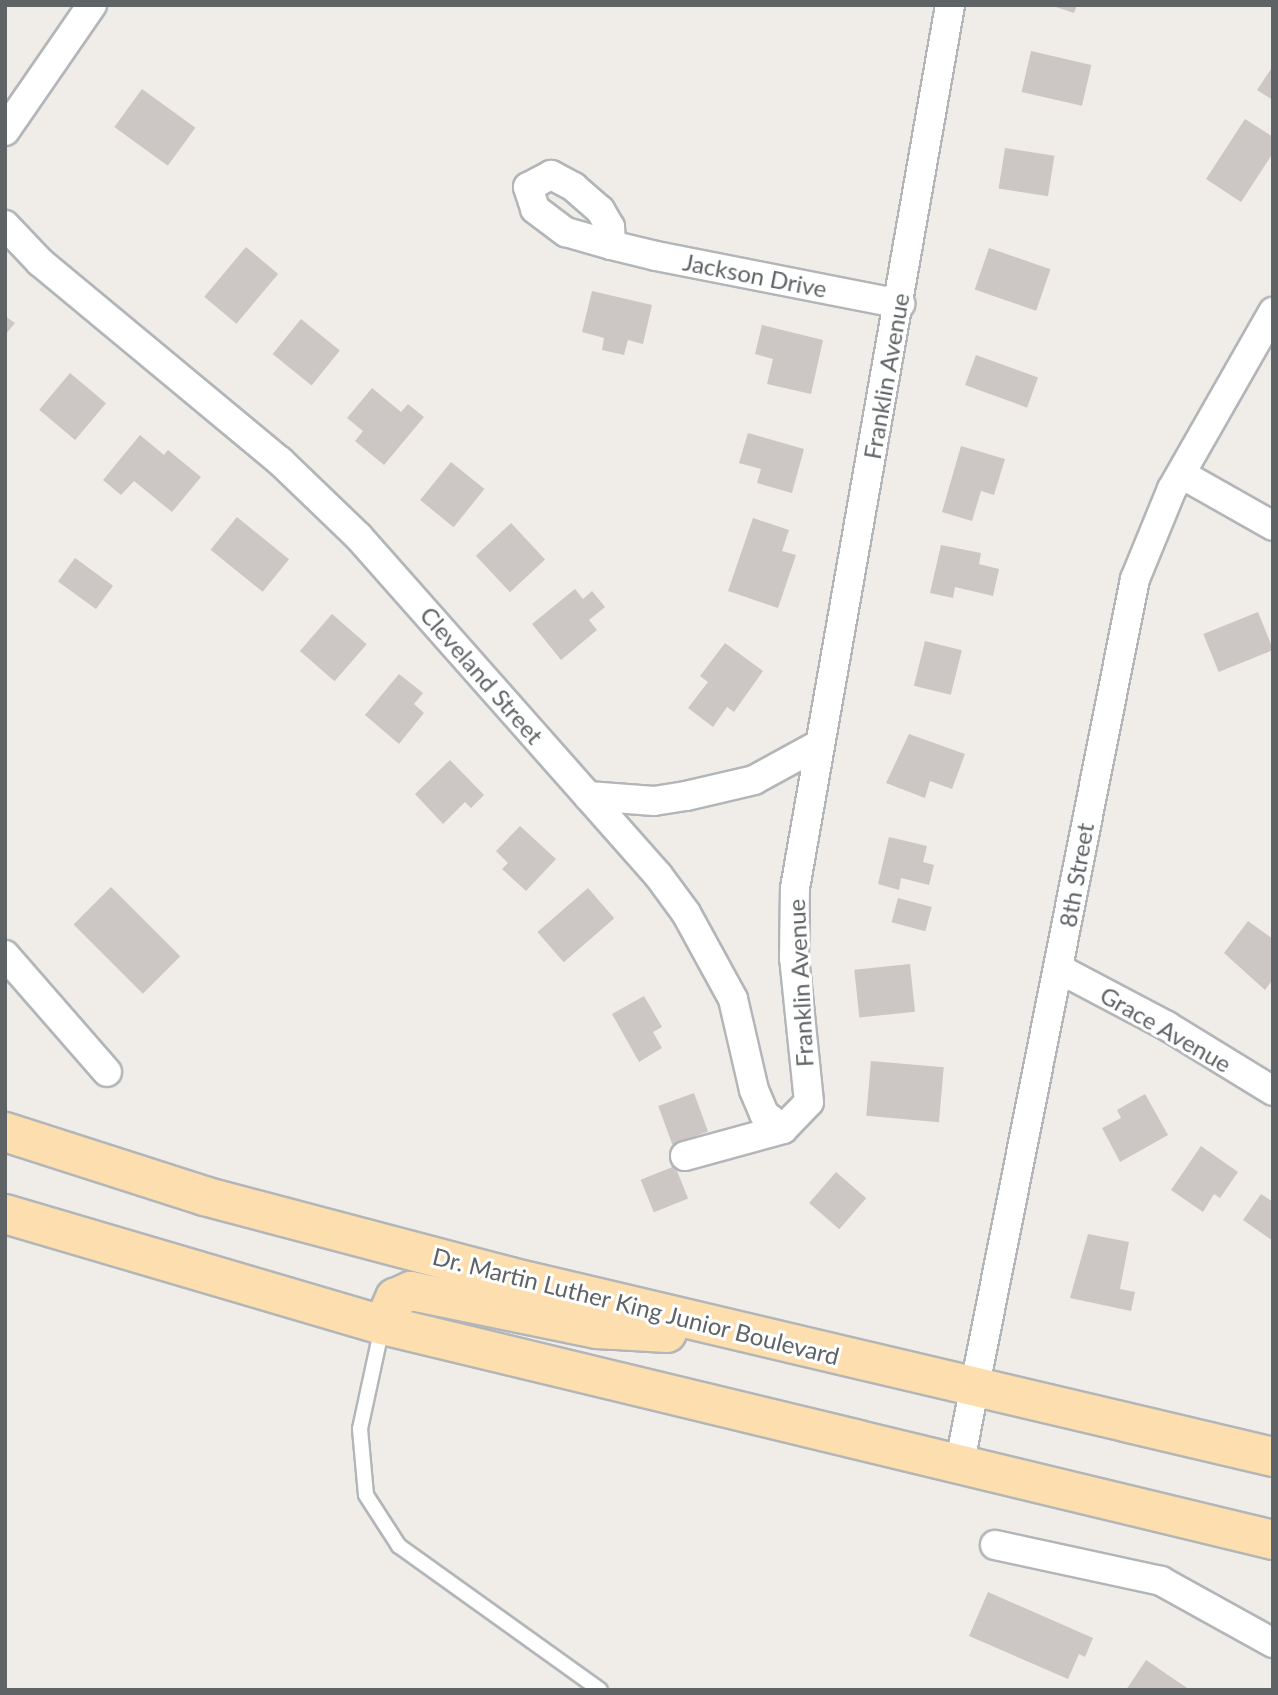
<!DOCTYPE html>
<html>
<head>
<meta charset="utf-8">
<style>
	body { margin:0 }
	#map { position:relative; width:1278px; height:1695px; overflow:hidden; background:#f0ece7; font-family:Lato,sans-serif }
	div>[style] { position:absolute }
	.building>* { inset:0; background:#ccc7c4; transform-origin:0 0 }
	.roads { filter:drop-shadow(2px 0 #b2b6b8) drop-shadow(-2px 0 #b2b6b8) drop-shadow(0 2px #b2b6b8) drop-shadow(0 -2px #b2b6b8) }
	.lane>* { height:14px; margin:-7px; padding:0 7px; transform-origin:7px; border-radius:7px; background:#fff }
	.street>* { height:28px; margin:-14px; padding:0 14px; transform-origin:14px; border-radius:14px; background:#fff }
	.primary>* { height:38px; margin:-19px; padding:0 19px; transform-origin:19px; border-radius:19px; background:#fddeaf }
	span { translate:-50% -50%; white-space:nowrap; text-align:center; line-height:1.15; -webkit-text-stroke:6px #fff; paint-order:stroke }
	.street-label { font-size:24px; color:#5e6466 }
	.frame { position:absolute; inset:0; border:7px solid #5e6466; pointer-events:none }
</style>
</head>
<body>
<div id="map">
	<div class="building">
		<i style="clip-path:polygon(1050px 5px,1077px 5px,1074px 13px)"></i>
		<i style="left:1031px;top:51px;width:62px;height:42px;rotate:13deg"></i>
		<i style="clip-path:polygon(1273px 66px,1273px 100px,1257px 90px)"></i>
		<i style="left:142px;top:89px;width:66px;height:47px;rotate:36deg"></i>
		<i style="clip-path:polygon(1245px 119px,1273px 137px,1273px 153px,1241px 202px,1206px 179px)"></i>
		<i style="left:1005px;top:148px;width:50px;height:41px;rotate:9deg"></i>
		<i style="left:246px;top:247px;width:42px;height:65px;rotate:40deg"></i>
		<i style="left:989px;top:248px;width:65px;height:44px;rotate:19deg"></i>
		<i style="clip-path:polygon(592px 291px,652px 305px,643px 344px,628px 340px,624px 355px,602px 350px,604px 338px,582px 332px)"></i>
		<i style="clip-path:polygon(5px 316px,15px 323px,5px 335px)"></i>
		<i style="left:301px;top:319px;width:50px;height:45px;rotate:39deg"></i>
		<i style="clip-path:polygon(762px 325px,823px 340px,811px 394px,767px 384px,773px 359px,755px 354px)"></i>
		<i style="left:976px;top:355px;width:66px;height:32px;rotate:20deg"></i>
		<i style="left:70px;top:373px;width:47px;height:48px;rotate:40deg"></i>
		<i style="clip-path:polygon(372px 388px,401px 412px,408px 404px,424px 417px,384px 465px,355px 441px,363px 431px,347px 418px)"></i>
		<i style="clip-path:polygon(748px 433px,804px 449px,792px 493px,757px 483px,761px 469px,739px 463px)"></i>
		<i style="clip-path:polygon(140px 435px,164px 455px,168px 450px,201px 477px,172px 512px,134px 481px,121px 495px,103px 480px)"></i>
		<i style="clip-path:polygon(961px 446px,1005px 459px,994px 495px,981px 491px,972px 521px,942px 512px)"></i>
		<i style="left:451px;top:462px;width:43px;height:49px;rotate:39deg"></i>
		<i style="left:237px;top:517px;width:67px;height:42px;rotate:39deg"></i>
		<i style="clip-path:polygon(753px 518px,789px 530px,782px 551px,796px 555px,778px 608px,728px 591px)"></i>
		<i style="left:511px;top:523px;width:50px;height:48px;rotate:47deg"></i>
		<i style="clip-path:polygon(941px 545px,981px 553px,979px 564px,999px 569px,993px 596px,955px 587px,953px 598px,930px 593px)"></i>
		<i style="left:75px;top:558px;width:47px;height:29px;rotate:36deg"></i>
		<i style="clip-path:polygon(575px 589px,583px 599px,592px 591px,605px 607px,589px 620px,597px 630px,561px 660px,532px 624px)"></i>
		<i style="left:1258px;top:612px;width:41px;height:59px;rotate:68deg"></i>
		<i style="left:332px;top:614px;width:46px;height:49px;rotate:41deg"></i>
		<i style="left:925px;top:641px;width:38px;height:46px;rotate:14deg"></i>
		<i style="clip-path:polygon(725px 643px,763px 671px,734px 712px,727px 707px,713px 727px,688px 708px,708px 682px,700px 676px)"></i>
		<i style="clip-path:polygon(399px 674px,423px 693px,414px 704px,424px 713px,399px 744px,365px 715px)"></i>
		<i style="clip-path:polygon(909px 734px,965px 754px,952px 789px,930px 781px,925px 798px,886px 783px)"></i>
		<i style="clip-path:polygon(450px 760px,484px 795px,471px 808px,465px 802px,443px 824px,415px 794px)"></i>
		<i style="clip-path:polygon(520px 826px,556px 859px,526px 891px,502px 869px,508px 863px,496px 851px)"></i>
		<i style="clip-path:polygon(889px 837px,927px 846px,923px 862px,934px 865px,929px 885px,901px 878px,899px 890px,878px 884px)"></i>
		<i style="left:111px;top:887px;width:98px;height:53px;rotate:45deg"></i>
		<i style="left:588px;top:888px;width:40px;height:67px;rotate:49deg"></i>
		<i style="left:898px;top:898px;width:35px;height:25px;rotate:15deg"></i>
		<i style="clip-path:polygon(1248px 921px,1273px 939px,1273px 979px,1265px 990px,1224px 953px)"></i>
		<i style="left:910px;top:964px;width:48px;height:56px;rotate:84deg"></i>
		<i style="clip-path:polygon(644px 996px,662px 1027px,653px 1032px,662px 1048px,639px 1062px,612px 1014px)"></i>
		<i style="left:871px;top:1061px;width:73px;height:55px;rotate:5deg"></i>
		<i style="left:694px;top:1093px;width:41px;height:38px;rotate:70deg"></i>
		<i style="clip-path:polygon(1145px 1094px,1168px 1135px,1120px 1162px,1102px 1128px,1121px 1118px,1117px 1110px)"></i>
		<i style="clip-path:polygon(1201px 1146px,1238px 1172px,1220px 1198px,1214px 1194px,1203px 1212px,1171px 1190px)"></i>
		<i style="left:675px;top:1166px;width:35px;height:37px;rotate:68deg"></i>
		<i style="left:836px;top:1172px;width:40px;height:41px;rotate:41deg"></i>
		<i style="clip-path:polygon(1261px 1194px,1273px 1202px,1273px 1241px,1243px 1220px)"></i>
		<i style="clip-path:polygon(1088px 1234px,1129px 1242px,1120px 1289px,1135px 1292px,1131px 1311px,1070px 1298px)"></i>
		<i style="clip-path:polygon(988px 1592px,1093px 1638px,1085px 1657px,1079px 1654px,1068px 1679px,969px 1636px)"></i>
		<i style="clip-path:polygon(1146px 1660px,1190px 1690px,1126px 1690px)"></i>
	</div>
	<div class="roads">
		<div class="lane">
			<i style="left:382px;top:1327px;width:104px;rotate:102.2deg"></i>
			<i style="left:360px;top:1429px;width:66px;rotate:84.8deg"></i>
			<i style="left:366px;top:1495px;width:61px;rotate:57.1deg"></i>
			<i style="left:399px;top:1546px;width:247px;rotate:35.6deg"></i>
		</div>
		<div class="street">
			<i style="left:5px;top:131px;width:153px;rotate:-55.4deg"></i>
			<i style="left:5px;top:225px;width:51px;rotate:46.6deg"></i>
			<i style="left:40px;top:262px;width:312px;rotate:39.7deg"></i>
			<i style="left:280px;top:461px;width:108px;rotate:43.9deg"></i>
			<i style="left:358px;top:536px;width:453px;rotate:48.5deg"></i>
			<i style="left:658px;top:875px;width:47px;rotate:53.6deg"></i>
			<i style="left:686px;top:913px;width:98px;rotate:61.3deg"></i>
			<i style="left:733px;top:999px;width:93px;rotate:77deg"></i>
			<i style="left:754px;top:1090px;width:26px;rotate:67deg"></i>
			<i style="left:764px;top:1114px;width:24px;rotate:38deg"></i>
			<i style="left:611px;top:245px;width:18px;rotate:-93deg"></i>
			<i style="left:610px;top:227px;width:20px;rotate:-120deg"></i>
			<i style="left:600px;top:210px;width:35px;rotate:-139deg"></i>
			<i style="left:574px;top:187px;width:26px;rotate:-152deg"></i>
			<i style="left:551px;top:175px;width:26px;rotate:152deg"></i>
			<i style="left:528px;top:187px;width:23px;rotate:72deg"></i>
			<i style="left:535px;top:209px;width:39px;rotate:37deg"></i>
			<i style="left:566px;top:232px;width:47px;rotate:16.1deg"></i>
			<i style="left:611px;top:245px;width:46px;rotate:13.7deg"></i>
			<i style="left:656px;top:256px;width:249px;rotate:11.1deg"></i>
			<i style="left:1183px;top:475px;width:103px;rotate:29.5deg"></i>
			<i style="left:588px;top:796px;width:66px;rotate:4.3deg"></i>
			<i style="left:654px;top:801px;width:32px;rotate:-9deg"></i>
			<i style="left:686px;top:796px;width:70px;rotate:-13.2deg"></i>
			<i style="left:754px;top:780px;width:73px;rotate:-28.7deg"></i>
			<i style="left:5px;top:955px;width:155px;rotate:48.9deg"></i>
			<i style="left:1059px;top:969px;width:122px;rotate:27.8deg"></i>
			<i style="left:1167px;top:1026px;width:124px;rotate:31.5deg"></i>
			<i style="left:685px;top:1156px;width:102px;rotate:-15.4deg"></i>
			<i style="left:783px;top:1129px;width:37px;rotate:-46deg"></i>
			<i style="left:809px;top:1102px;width:145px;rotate:-95.9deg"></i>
			<i style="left:794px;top:958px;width:70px;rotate:-89.2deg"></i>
			<i style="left:795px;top:888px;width:897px;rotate:-80.04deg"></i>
			<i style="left:959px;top:1466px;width:904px;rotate:-78.78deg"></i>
			<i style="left:1135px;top:579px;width:97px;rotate:-67.7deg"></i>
			<i style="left:1172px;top:489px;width:204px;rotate:-60.3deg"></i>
			<i style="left:995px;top:1545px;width:170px;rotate:12.2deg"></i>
			<i style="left:1161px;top:1581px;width:128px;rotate:29deg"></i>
		</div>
		<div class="primary">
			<i style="left:5px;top:1132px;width:209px;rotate:17.8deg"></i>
			<i style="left:204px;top:1196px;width:317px;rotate:14.8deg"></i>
			<i style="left:510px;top:1277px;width:784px;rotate:13.27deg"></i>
			<i style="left:5px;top:1214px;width:394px;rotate:16.4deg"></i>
			<i style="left:383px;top:1325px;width:916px;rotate:13.58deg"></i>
			<i style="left:383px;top:1325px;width:30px;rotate:-66deg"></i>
			<i style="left:395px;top:1298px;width:17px;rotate:-24deg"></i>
			<i style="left:411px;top:1291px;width:189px;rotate:11.6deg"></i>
			<i style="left:596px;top:1329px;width:71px;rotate:3.2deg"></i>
		</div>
	</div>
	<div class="street-label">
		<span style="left:755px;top:275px;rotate:11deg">Jackson Drive</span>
		<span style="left:886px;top:376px;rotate:-80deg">Franklin Avenue</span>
		<span style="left:482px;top:675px;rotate:49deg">Cleveland Street</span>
		<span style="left:1076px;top:875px;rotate:-80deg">8th Street</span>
		<span style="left:800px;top:983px;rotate:-93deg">Franklin Avenue</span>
		<span style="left:1166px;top:1029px;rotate:30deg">Grace Avenue</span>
		<span style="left:636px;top:1306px;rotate:14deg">Dr. Martin Luther King Junior Boulevard</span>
	</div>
	<div class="frame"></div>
</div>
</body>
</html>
